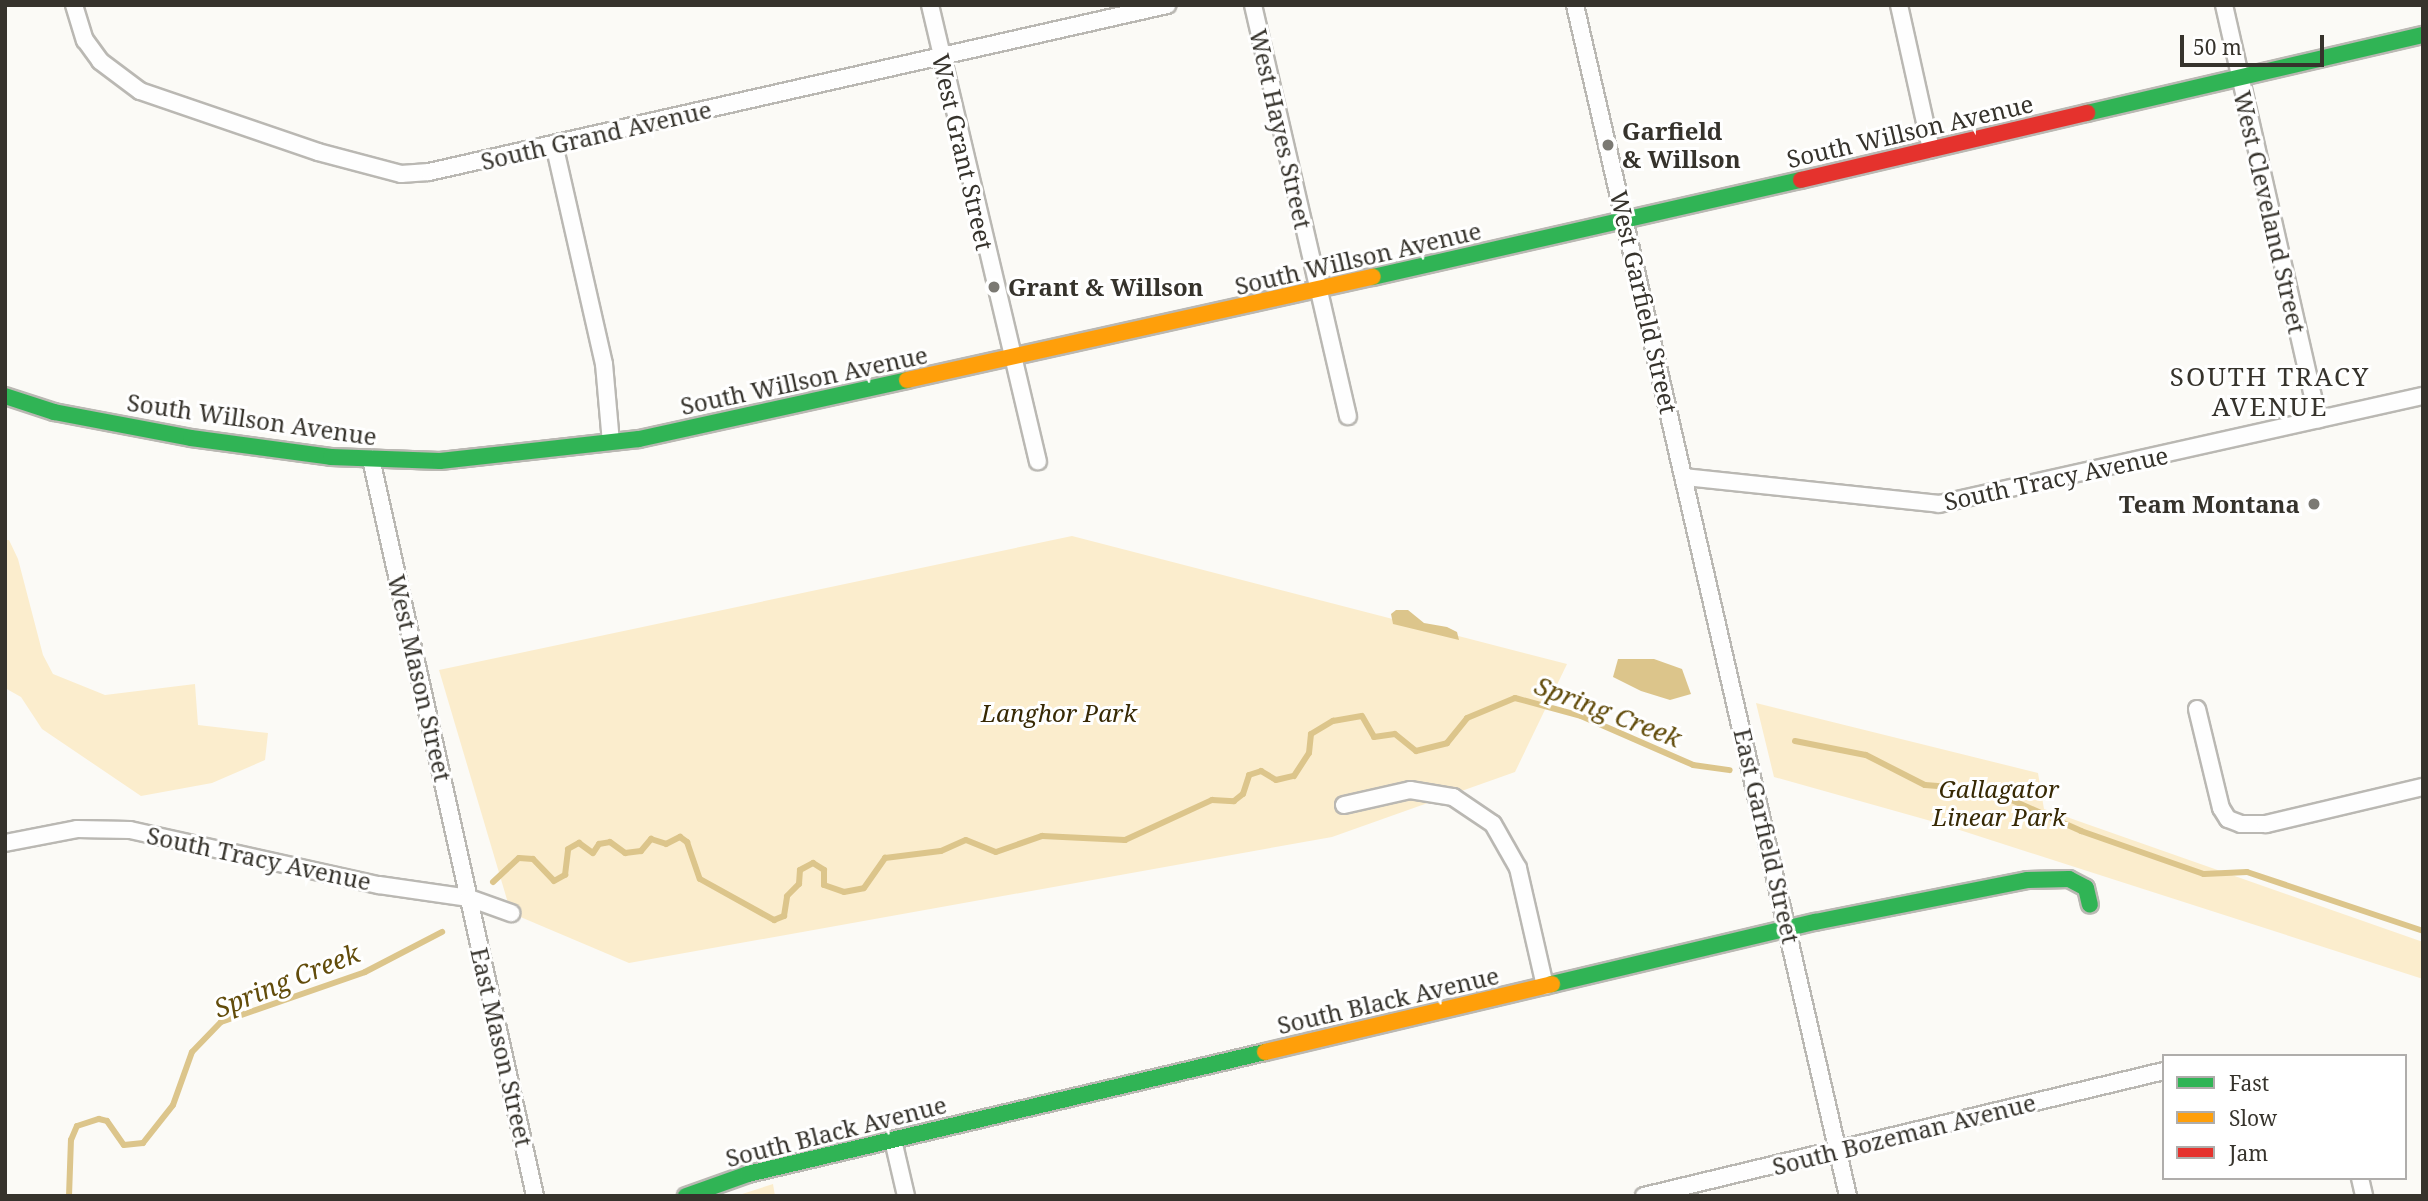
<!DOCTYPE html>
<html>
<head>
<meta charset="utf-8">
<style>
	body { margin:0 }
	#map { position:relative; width:2428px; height:1201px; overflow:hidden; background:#fbfaf6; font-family:"Noto Serif",serif }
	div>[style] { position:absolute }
	.green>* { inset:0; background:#fbedcd }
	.water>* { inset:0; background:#dcc58b }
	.stream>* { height:6px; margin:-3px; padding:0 3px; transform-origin:3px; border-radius:3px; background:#dcc58b }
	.roads { filter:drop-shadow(2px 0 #bab8b3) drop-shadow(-2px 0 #bab8b3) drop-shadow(0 2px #bab8b3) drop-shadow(0 -2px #bab8b3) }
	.street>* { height:16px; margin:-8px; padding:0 8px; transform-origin:8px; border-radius:8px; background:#fefefe }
	.fast>* { height:16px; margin:-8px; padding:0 8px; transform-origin:8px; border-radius:8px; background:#30b455 }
	.slow>* { height:16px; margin:-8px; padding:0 8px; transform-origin:8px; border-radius:8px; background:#ff9f0a }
	.jam>* { height:16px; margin:-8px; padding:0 8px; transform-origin:8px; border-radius:8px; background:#e5322d }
	.dots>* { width:19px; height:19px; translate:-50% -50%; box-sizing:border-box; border:4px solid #fff; border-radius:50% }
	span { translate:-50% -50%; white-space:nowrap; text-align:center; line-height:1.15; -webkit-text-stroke:6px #fff; paint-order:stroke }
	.street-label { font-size:24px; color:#36332c }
	.poi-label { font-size:24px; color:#36332c; font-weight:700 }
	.left { translate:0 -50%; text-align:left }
	.right { translate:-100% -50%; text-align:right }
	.park-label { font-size:24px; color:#372904; font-style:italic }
	.neighbourhood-label { font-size:26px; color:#36332c; letter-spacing:2px }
	.water-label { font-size:26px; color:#624c0b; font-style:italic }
	.frame { position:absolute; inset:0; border:7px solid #36332c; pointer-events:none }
	.legend { position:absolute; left:2162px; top:1054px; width:245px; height:126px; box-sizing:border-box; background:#fff; border:2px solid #afadab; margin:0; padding:9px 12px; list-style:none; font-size:21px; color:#36332c }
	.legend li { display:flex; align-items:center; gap:14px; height:35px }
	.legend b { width:35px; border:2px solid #afadab }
	.scale { position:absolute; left:2180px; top:35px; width:144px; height:32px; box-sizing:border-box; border:4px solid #36332c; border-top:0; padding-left:9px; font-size:21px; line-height:24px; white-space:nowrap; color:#36332c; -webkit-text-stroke:5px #fff; paint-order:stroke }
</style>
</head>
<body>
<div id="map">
	<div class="green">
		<i style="clip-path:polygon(1072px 536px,1567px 664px,1515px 772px,1332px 837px,629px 963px,511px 913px,439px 670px)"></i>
		<i style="clip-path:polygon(5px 540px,9px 540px,18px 559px,43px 655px,53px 674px,105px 695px,195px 684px,198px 725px,268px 733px,265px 760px,212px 783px,141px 796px,42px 729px,21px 697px,5px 688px)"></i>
		<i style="clip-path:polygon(1756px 703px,2038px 773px,2044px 809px,2423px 942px,2423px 979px,1938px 823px,1774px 777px)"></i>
		<i style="clip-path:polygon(773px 1184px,775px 1196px,736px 1196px)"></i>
	</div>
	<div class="water">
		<i style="clip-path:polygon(1396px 610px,1408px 610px,1424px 623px,1447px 627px,1457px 632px,1459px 640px,1393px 624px,1391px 614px)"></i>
		<i style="clip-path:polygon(1618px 659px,1654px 659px,1682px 669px,1691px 694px,1670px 700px,1641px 691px,1613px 677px)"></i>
	</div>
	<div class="stream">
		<i style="left:1795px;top:741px;width:72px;rotate:11.2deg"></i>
		<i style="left:1866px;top:755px;width:66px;rotate:27deg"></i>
		<i style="left:1925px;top:785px;width:64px;rotate:4.5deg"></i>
		<i style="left:1989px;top:790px;width:101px;rotate:24deg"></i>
		<i style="left:2081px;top:831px;width:130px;rotate:19.3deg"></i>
		<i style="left:2204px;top:874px;width:43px;rotate:-2.7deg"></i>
		<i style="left:2247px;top:872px;width:186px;rotate:18.5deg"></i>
		<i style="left:493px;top:882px;width:35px;rotate:-43deg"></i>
		<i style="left:519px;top:858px;width:14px;rotate:4deg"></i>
		<i style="left:533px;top:859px;width:30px;rotate:46deg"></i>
		<i style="left:554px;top:881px;width:13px;rotate:-29deg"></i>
		<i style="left:565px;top:875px;width:26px;rotate:-83deg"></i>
		<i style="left:568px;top:849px;width:13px;rotate:-29deg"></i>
		<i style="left:579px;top:843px;width:17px;rotate:36deg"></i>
		<i style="left:593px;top:853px;width:11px;rotate:-56deg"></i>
		<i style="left:599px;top:844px;width:11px;rotate:-10deg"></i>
		<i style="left:610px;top:842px;width:19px;rotate:36deg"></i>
		<i style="left:625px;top:853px;width:16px;rotate:-7deg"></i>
		<i style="left:641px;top:851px;width:16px;rotate:-50deg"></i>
		<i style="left:651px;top:839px;width:16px;rotate:18deg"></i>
		<i style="left:666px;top:844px;width:16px;rotate:-27deg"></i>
		<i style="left:680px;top:837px;width:9px;rotate:36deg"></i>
		<i style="left:687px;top:842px;width:39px;rotate:71deg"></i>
		<i style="left:700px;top:879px;width:85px;rotate:29deg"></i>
		<i style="left:774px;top:920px;width:11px;rotate:-22deg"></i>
		<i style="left:784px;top:916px;width:20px;rotate:-81deg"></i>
		<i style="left:787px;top:896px;width:17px;rotate:-45deg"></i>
		<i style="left:799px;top:884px;width:14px;rotate:-86deg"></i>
		<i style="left:800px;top:870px;width:15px;rotate:-28deg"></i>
		<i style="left:813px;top:863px;width:13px;rotate:32deg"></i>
		<i style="left:824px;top:870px;width:15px;rotate:90deg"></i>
		<i style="left:824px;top:885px;width:21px;rotate:19deg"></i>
		<i style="left:844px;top:892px;width:20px;rotate:-11deg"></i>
		<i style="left:864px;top:888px;width:37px;rotate:-55deg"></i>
		<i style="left:885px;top:858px;width:56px;rotate:-7.1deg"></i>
		<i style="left:941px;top:851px;width:27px;rotate:-24deg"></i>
		<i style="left:966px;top:840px;width:32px;rotate:22deg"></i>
		<i style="left:996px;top:852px;width:49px;rotate:-19.2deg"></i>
		<i style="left:1042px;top:836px;width:83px;rotate:2.8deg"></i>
		<i style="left:1125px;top:840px;width:96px;rotate:-24.7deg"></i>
		<i style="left:1212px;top:800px;width:22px;rotate:3deg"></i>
		<i style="left:1234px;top:801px;width:11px;rotate:-38deg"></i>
		<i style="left:1243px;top:794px;width:20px;rotate:-72deg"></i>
		<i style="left:1249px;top:775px;width:13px;rotate:-18deg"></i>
		<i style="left:1261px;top:771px;width:17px;rotate:31deg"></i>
		<i style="left:1276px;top:780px;width:18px;rotate:-13deg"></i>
		<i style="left:1294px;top:776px;width:27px;rotate:-57deg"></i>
		<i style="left:1309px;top:753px;width:19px;rotate:-84deg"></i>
		<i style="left:1311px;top:734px;width:26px;rotate:-31deg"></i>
		<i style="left:1333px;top:721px;width:29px;rotate:-10deg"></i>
		<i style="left:1362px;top:716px;width:24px;rotate:60deg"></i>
		<i style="left:1374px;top:737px;width:21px;rotate:-8deg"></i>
		<i style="left:1395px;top:734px;width:27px;rotate:39deg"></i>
		<i style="left:1416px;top:751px;width:32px;rotate:-14deg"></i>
		<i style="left:1447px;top:743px;width:32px;rotate:-51deg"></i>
		<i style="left:1467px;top:718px;width:52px;rotate:-22.6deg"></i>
		<i style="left:1515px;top:698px;width:68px;rotate:15.3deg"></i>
		<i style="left:1581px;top:716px;width:122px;rotate:23.6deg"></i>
		<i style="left:1693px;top:765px;width:37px;rotate:8deg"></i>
		<i style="left:69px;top:1196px;width:56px;rotate:-88deg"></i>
		<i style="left:71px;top:1140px;width:15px;rotate:-67deg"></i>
		<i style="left:77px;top:1126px;width:23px;rotate:-18deg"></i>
		<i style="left:99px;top:1119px;width:8px;rotate:14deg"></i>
		<i style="left:107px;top:1121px;width:29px;rotate:55deg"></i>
		<i style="left:124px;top:1145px;width:19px;rotate:-6deg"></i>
		<i style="left:143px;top:1143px;width:48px;rotate:-51.7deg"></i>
		<i style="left:173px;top:1105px;width:56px;rotate:-70.3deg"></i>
		<i style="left:192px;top:1052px;width:42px;rotate:-46deg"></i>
		<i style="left:221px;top:1022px;width:152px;rotate:-19.1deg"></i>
		<i style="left:365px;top:972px;width:87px;rotate:-27.5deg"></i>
	</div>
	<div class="roads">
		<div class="street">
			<i style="left:74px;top:5px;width:37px;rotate:73deg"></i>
			<i style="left:85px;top:40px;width:26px;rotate:54deg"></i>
			<i style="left:100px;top:61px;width:50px;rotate:36.9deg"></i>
			<i style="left:140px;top:91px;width:188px;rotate:18.9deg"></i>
			<i style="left:318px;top:152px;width:86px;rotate:14.8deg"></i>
			<i style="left:401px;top:174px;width:28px;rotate:-4deg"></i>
			<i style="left:429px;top:172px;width:757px;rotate:-12.75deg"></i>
			<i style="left:930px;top:5px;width:469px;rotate:76.7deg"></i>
			<i style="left:1253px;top:5px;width:422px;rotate:77deg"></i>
			<i style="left:1575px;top:5px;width:1222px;rotate:77.09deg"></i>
			<i style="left:1899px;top:5px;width:148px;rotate:77.5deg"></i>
			<i style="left:2224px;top:5px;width:425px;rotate:77.2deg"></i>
			<i style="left:554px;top:144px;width:226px;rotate:77.2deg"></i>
			<i style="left:604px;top:364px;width:78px;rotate:84.9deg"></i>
			<i style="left:371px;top:459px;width:755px;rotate:77.45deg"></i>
			<i style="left:1684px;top:477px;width:256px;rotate:6deg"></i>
			<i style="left:1939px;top:504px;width:496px;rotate:-12.6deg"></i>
			<i style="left:2197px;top:709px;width:102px;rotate:76.4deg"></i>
			<i style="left:2221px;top:808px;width:13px;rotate:58deg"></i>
			<i style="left:2228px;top:819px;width:14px;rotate:21deg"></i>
			<i style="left:2241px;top:824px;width:25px"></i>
			<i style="left:2266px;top:824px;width:161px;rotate:-13.3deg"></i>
			<i style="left:1344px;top:805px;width:68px;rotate:-12.8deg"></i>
			<i style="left:1410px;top:790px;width:44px;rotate:9.2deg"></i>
			<i style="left:1453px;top:797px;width:48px;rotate:34deg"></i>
			<i style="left:1493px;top:824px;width:51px;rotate:60.4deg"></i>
			<i style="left:1518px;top:868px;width:121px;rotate:77.1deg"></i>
			<i style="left:5px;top:843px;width:73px;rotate:-11deg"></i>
			<i style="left:77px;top:829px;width:53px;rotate:1.1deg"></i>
			<i style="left:130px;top:830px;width:255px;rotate:12.5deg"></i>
			<i style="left:379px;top:885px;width:91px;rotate:8.2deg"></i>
			<i style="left:469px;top:898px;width:45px;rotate:19.7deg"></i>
			<i style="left:893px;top:1140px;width:57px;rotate:76.9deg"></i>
			<i style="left:2360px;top:1178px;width:18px;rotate:77deg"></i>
			<i style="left:1644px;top:1196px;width:535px;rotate:-13.52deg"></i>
		</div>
		<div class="fast">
			<i style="left:2087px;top:113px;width:345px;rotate:-13.1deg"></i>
			<i style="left:1373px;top:277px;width:439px;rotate:-12.8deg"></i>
			<i style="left:5px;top:396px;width:52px;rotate:18.1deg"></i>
			<i style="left:54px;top:412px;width:139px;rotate:10.7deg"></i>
			<i style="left:191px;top:438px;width:141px;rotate:7.7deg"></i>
			<i style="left:331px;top:457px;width:109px;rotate:2.1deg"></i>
			<i style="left:440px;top:461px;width:200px;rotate:-6.3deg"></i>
			<i style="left:639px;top:439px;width:274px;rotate:-12.4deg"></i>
			<i style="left:1552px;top:984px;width:270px;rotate:-13.3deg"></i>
			<i style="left:1815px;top:922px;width:216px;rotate:-11.2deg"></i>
			<i style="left:2027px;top:880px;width:42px;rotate:-1.4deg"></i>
			<i style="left:2069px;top:879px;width:19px;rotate:28deg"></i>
			<i style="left:2086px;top:888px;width:17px;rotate:77deg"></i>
			<i style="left:686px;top:1196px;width:66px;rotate:-19.5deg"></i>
			<i style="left:748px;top:1174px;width:531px;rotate:-13.28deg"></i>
		</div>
		<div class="slow">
			<i style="left:907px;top:380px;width:477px;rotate:-12.5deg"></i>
			<i style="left:1265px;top:1052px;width:295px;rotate:-13.3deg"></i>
		</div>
		<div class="jam">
			<i style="left:1801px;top:180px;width:294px;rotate:-13.2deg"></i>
		</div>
	</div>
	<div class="dots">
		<i style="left:1608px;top:145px;background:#7b7973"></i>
		<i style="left:994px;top:287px;background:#7b7973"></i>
		<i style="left:2314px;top:504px;background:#7b7973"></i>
	</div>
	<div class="street-label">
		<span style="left:1281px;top:129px;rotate:77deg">West Hayes Street</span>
		<span style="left:1910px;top:131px;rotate:-13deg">South Willson Avenue</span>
		<span style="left:596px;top:135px;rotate:-13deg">South Grand Avenue</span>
		<span style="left:963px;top:152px;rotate:77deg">West Grant Street</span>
		<span style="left:2270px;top:212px;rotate:77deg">West Cleveland Street</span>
		<span style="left:1358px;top:258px;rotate:-13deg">South Willson Avenue</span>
		<span style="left:1644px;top:302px;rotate:77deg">West Garfield Street</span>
		<span style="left:804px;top:380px;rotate:-12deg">South Willson Avenue</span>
		<span style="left:252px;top:419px;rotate:8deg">South Willson Avenue</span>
		<span style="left:2056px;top:478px;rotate:-12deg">South Tracy Avenue</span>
		<span style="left:420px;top:678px;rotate:77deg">West Mason Street</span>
		<span style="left:1767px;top:836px;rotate:77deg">East Garfield Street</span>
		<span style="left:259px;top:858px;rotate:12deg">South Tracy Avenue</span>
		<span style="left:1388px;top:1000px;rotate:-13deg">South Black Avenue</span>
		<span style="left:502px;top:1047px;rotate:77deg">East Mason Street</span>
		<span style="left:836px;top:1131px;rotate:-14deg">South Black Avenue</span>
		<span style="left:1904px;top:1134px;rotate:-14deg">South Bozeman Avenue</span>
	</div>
	<div class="poi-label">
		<span class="left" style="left:1622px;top:145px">Garfield<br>&amp; Willson</span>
		<span class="left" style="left:1008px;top:287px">Grant &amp; Willson</span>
		<span class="right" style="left:2300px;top:504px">Team Montana</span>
	</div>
	<div class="park-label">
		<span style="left:1059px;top:713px">Langhor Park</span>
		<span style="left:1999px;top:803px">Gallagator<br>Linear Park</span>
	</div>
	<div class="neighbourhood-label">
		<span style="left:2270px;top:392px">SOUTH TRACY<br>AVENUE</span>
	</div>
	<div class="water-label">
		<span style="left:1608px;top:712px;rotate:21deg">Spring Creek</span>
		<span style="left:287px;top:981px;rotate:-22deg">Spring Creek</span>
	</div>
	<div class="frame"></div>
	<ul class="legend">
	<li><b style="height:9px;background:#30b455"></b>Fast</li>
	<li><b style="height:9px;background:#ff9f0a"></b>Slow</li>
	<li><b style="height:9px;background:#e5322d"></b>Jam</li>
	</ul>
	<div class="scale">50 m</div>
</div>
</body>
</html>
